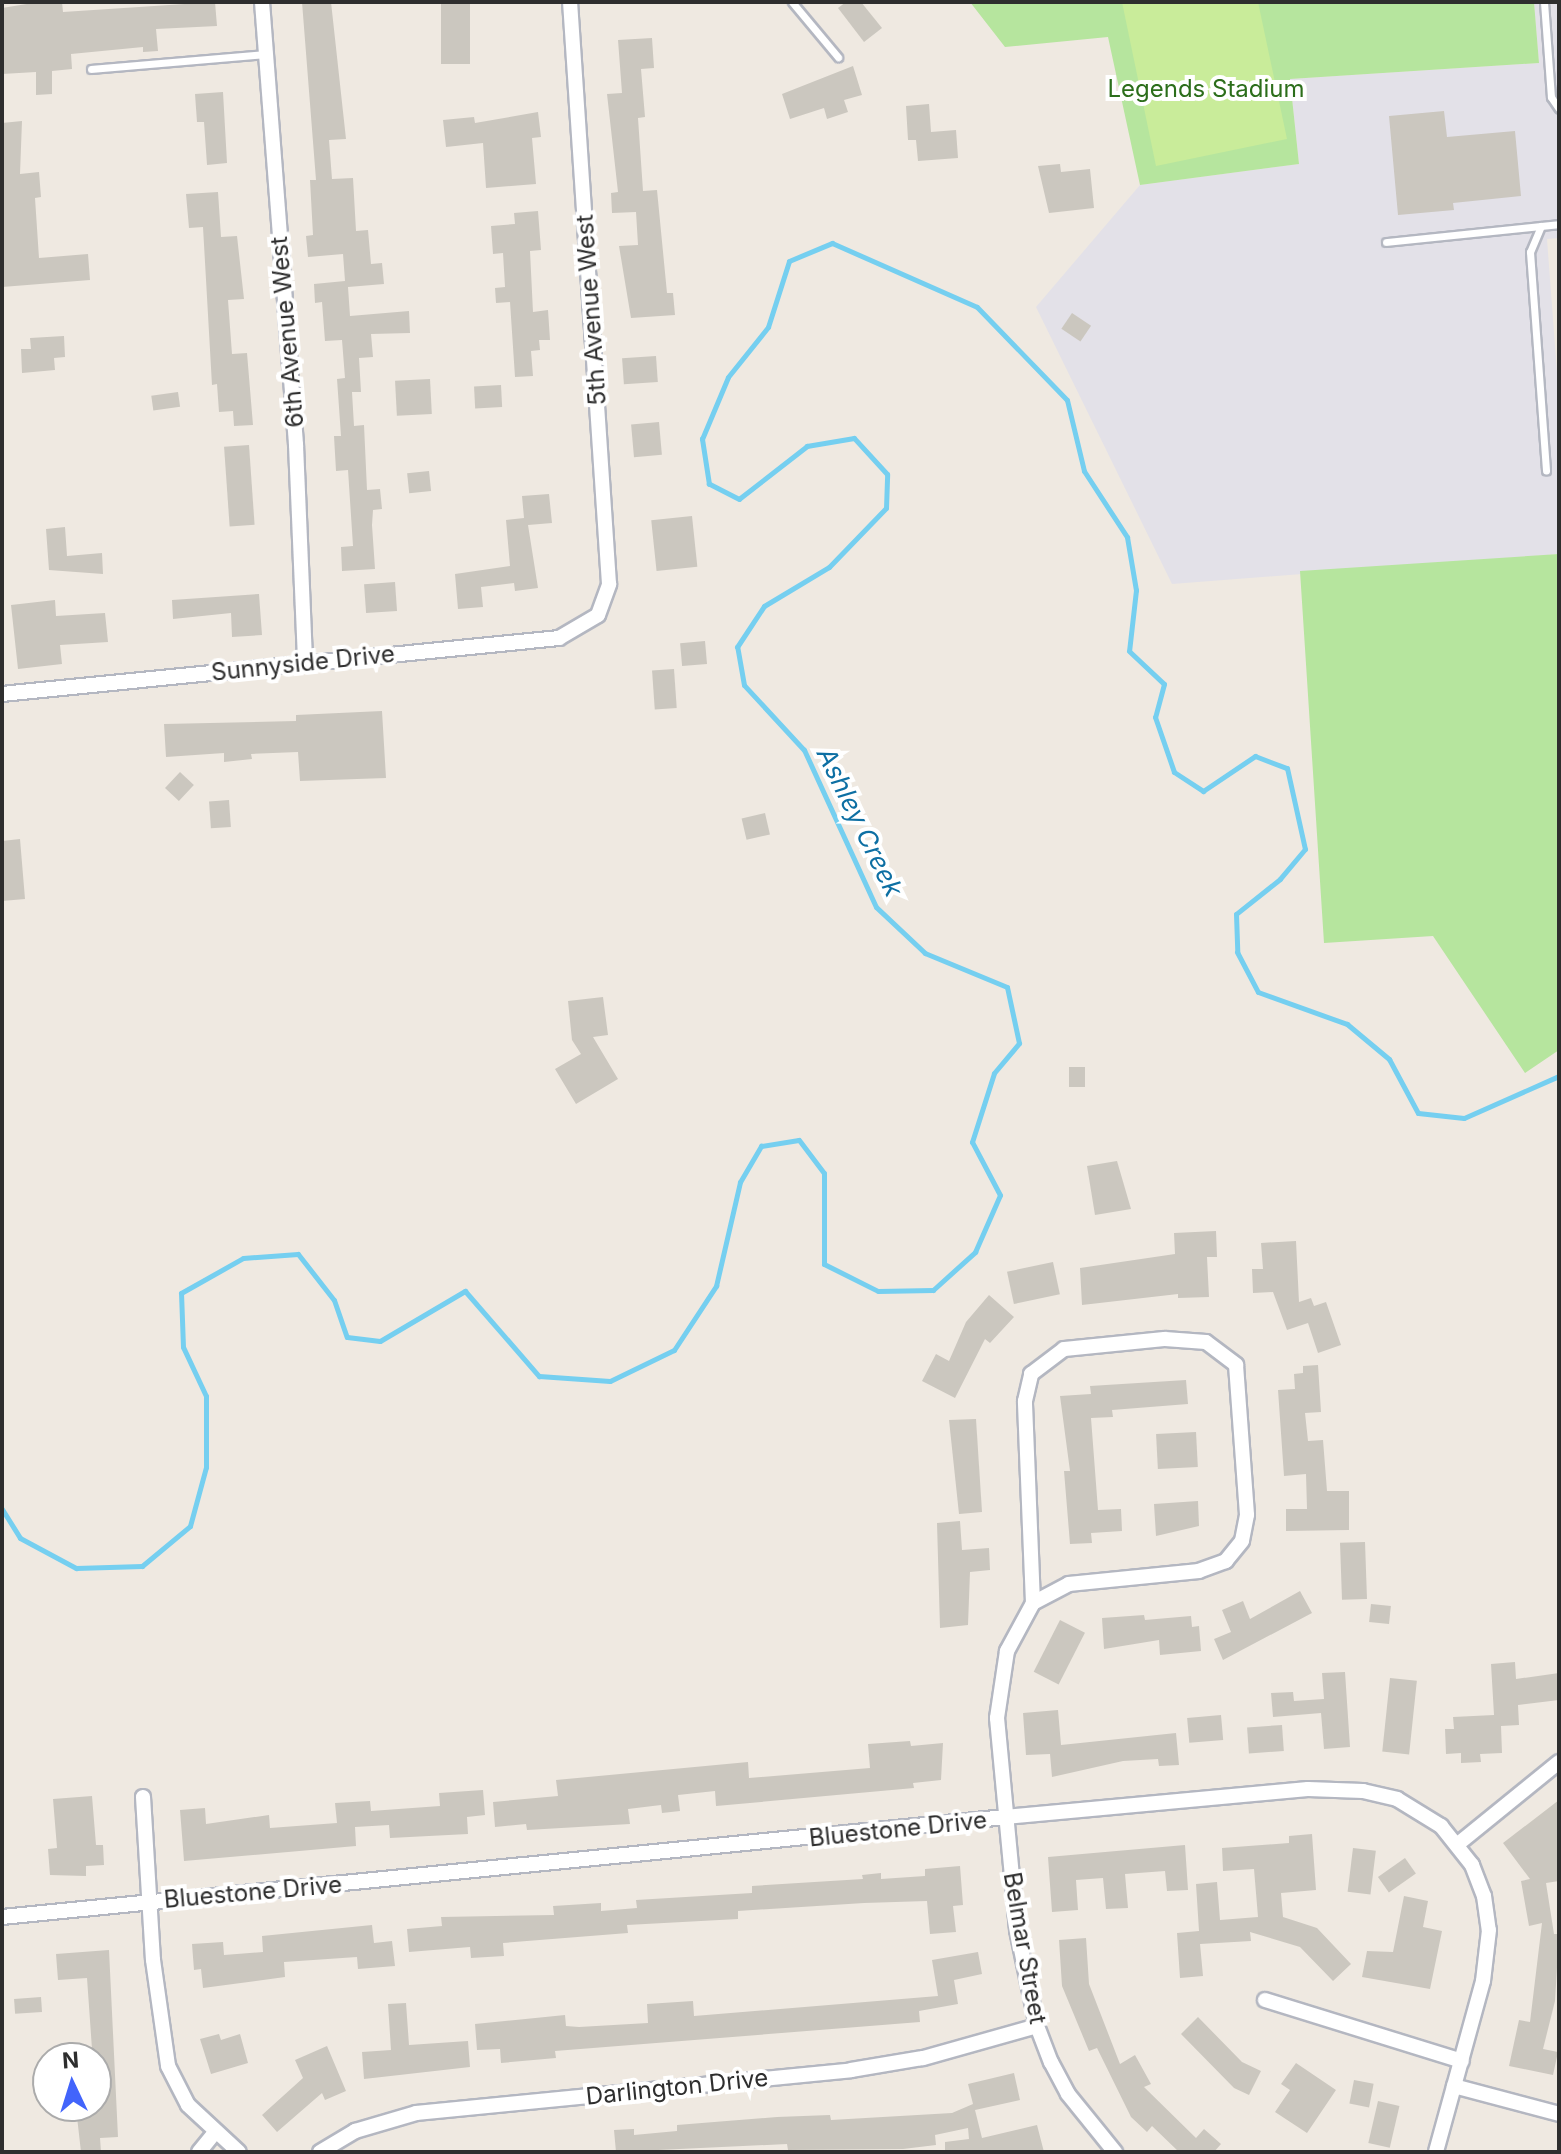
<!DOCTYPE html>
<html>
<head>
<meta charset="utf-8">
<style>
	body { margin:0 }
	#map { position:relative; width:1561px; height:2154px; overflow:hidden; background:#efe9e1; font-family:Inter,sans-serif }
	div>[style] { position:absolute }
	.industrial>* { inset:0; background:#e3e1e8 }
	.green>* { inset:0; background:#b6e59e }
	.pitch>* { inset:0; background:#c9ec9a }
	.stream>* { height:5px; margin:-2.5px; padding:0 2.5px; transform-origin:2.5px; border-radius:2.5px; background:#75cff0 }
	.building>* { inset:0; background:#cbc7bf; transform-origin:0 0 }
	.roads { filter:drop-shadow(2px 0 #b4b7c1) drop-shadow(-2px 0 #b4b7c1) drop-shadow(0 2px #b4b7c1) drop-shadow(0 -2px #b4b7c1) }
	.lane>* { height:7px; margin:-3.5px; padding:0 3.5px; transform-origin:3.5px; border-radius:3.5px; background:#fff }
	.street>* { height:14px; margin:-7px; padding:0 7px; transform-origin:7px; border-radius:7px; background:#fff }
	span { translate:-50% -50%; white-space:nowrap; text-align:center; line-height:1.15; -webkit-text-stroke:8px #fff; paint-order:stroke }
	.park-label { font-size:24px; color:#2c6e1b }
	.street-label { font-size:24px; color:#2e2e2e }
	.water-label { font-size:26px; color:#0d6fa3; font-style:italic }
	.frame { position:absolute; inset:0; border:4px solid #2e2e2e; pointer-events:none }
	.north { position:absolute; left:32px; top:2042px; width:80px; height:80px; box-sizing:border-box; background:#fff; border:2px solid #ababab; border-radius:50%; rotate:356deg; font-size:22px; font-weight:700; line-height:32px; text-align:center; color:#2e2e2e }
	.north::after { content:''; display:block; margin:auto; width:28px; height:36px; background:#4264fb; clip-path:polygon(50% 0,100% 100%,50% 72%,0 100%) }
</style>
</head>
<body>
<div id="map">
	<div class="industrial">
		<i style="clip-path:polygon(1534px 2px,1559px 2px,1559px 238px,1547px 239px,1559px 399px,1559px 554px,1172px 584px,1036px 307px,1140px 185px,1299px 164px,1290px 79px,1539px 63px)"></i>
	</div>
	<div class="green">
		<i style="clip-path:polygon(970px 2px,1534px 2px,1539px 63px,1290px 79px,1299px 164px,1140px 185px,1108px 37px,1005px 47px)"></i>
		<i style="clip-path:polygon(1559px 554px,1559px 1050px,1525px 1073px,1433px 936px,1324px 943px,1300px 571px)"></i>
	</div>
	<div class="pitch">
		<i style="clip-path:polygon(1122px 2px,1258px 2px,1287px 139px,1156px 166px)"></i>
	</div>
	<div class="stream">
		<i style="left:2px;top:1509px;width:34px;rotate:58deg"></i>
		<i style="left:20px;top:1538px;width:64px;rotate:28.2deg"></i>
		<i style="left:76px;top:1568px;width:66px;rotate:-1.7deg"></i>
		<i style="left:142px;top:1566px;width:62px;rotate:-39.8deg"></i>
		<i style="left:190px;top:1526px;width:61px;rotate:-74.8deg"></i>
		<i style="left:206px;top:1467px;width:71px;rotate:-90deg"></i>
		<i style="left:206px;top:1396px;width:54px;rotate:-115.1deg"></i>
		<i style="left:183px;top:1347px;width:54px;rotate:-92.1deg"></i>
		<i style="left:181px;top:1293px;width:71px;rotate:-29.4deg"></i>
		<i style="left:243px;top:1258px;width:55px;rotate:-4.2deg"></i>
		<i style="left:298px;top:1254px;width:58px;rotate:52deg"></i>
		<i style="left:334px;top:1300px;width:39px;rotate:71deg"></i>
		<i style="left:347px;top:1337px;width:33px;rotate:7deg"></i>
		<i style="left:380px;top:1341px;width:99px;rotate:-30.5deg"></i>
		<i style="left:465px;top:1291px;width:113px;rotate:49deg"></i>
		<i style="left:539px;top:1376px;width:71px;rotate:4deg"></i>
		<i style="left:610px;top:1381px;width:71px;rotate:-25.8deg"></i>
		<i style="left:674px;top:1350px;width:77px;rotate:-56.7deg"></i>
		<i style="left:716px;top:1286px;width:107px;rotate:-77deg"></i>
		<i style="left:740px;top:1182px;width:42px;rotate:-59.7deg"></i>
		<i style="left:761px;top:1146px;width:38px;rotate:-9deg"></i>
		<i style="left:799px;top:1140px;width:41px;rotate:52.9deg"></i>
		<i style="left:824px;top:1173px;width:91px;rotate:90deg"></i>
		<i style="left:824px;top:1264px;width:60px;rotate:26.6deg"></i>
		<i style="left:878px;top:1291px;width:55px;rotate:-1deg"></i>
		<i style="left:933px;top:1290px;width:57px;rotate:-42.1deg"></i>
		<i style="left:975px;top:1252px;width:62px;rotate:-66.3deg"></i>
		<i style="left:1000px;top:1195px;width:60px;rotate:-117.8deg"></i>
		<i style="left:972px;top:1142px;width:72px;rotate:-72.3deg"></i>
		<i style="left:994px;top:1073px;width:39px;rotate:-50deg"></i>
		<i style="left:1019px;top:1043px;width:57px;rotate:-102.1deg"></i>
		<i style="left:1007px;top:987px;width:89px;rotate:-157.5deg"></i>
		<i style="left:925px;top:953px;width:67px;rotate:-136.8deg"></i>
		<i style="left:876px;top:907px;width:173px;rotate:-114.6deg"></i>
		<i style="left:804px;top:750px;width:88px;rotate:-132.7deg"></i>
		<i style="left:744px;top:685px;width:39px;rotate:-100deg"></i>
		<i style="left:737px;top:647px;width:49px;rotate:-56.6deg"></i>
		<i style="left:764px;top:606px;width:76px;rotate:-31deg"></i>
		<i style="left:829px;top:567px;width:82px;rotate:-46deg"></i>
		<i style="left:886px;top:508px;width:34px;rotate:-88deg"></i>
		<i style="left:887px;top:474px;width:49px;rotate:-132.5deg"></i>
		<i style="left:854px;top:438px;width:48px;rotate:170.3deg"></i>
		<i style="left:807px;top:446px;width:86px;rotate:142.1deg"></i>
		<i style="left:739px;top:499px;width:34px;rotate:-153deg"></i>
		<i style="left:709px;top:484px;width:46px;rotate:-98.8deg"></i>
		<i style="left:702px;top:439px;width:67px;rotate:-67.2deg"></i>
		<i style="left:728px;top:377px;width:64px;rotate:-51.3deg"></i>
		<i style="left:768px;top:327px;width:69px;rotate:-72.3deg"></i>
		<i style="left:789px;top:261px;width:47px;rotate:-22.7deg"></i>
		<i style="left:832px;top:243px;width:158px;rotate:23.8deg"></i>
		<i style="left:977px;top:307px;width:129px;rotate:45.9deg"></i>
		<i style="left:1067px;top:400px;width:73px;rotate:76.5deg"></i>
		<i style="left:1084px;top:471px;width:79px;rotate:56.9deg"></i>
		<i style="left:1127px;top:537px;width:54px;rotate:80.4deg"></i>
		<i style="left:1136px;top:590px;width:61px;rotate:96.5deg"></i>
		<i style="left:1129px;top:651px;width:48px;rotate:43.3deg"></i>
		<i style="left:1164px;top:684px;width:34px;rotate:105deg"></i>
		<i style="left:1155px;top:717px;width:58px;rotate:70.9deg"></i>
		<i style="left:1174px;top:772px;width:35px;rotate:33deg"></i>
		<i style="left:1203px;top:791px;width:63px;rotate:-33.9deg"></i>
		<i style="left:1255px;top:756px;width:34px;rotate:21deg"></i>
		<i style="left:1287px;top:768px;width:83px;rotate:77.5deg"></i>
		<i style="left:1305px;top:849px;width:39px;rotate:130deg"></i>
		<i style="left:1280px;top:879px;width:56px;rotate:141.5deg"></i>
		<i style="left:1236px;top:914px;width:38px;rotate:88deg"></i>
		<i style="left:1237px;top:952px;width:45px;rotate:62.3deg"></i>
		<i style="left:1258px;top:992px;width:95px;rotate:19.8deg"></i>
		<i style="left:1347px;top:1024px;width:55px;rotate:39.8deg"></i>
		<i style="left:1389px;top:1059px;width:61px;rotate:61.8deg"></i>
		<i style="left:1418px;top:1113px;width:46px;rotate:6.2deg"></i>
		<i style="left:1464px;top:1118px;width:104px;rotate:-23.9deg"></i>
	</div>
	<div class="building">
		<i style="clip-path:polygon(39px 2px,62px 2px,63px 12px,215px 2px,217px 26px,156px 29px,158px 51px,143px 52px,143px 47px,71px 54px,72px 69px,52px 71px,52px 94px,36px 95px,36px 72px,2px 74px,2px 8px)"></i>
		<i style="clip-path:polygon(302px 2px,331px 2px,346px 139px,329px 140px,332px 179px,353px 178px,356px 231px,368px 230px,371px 264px,382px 263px,384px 284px,348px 287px,350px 316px,409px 311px,410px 333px,371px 334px,373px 357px,359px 358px,361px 392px,352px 392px,354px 426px,364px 425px,367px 490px,380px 489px,382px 509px,373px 510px,372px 525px,375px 569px,342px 571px,341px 547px,353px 546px,348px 470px,336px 471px,334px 436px,341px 436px,337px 379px,345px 378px,342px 340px,325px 341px,322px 302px,315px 303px,314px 284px,345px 281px,343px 254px,308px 257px,306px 236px,313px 235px,310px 180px,316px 180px)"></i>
		<i style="left:441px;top:2px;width:29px;height:62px"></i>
		<i style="clip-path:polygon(846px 2px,861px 2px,882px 28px,864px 42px,838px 8px)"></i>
		<i style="clip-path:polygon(652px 38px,654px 68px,641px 69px,645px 117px,638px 118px,643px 191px,657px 190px,667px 293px,673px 293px,675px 315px,631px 318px,619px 246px,638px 245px,636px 212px,612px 213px,611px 193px,618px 192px,607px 94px,622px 93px,618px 40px)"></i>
		<i style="clip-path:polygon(853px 66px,862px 95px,844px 100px,848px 112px,827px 119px,824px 108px,790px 119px,782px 94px)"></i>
		<i style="clip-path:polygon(223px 92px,227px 163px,207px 165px,204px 122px,197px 122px,195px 94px)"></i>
		<i style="clip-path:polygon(929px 104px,931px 132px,956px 130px,958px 158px,918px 161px,916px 140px,908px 140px,906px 106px)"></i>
		<i style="clip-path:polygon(1444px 111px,1447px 137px,1515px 131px,1521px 196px,1453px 203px,1454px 210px,1398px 215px,1389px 116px)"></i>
		<i style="clip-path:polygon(538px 112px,541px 137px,532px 138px,536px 184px,486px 188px,483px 143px,446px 147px,443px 120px,474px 117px,475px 123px)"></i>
		<i style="clip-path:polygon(22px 121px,20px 174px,39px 172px,41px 197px,35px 198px,39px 258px,88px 254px,90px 280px,2px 287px,2px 123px)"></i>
		<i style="clip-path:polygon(1060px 164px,1061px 172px,1090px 169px,1094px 208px,1049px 213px,1038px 166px)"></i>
		<i style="clip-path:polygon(218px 192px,221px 237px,237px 236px,244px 299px,228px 300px,232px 354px,247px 353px,253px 425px,234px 426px,233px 411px,219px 412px,217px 384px,212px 385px,203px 227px,189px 228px,186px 194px)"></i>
		<i style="clip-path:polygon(538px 211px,541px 250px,530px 251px,533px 312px,548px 310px,550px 340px,539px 340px,540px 350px,531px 351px,533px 376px,515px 377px,510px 302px,496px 303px,495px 288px,505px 287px,503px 253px,493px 254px,491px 226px,515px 224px,514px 213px)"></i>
		<i style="left:1072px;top:313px;width:23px;height:19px;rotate:34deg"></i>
		<i style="clip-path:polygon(64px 336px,65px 357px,54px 358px,55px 370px,22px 373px,21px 349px,31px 349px,30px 338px)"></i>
		<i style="left:656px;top:356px;width:26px;height:34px;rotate:86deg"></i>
		<i style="left:430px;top:379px;width:35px;height:35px;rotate:87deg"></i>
		<i style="left:501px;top:385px;width:22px;height:27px;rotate:87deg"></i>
		<i style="left:178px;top:392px;width:15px;height:27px;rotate:82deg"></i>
		<i style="left:659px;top:422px;width:33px;height:28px;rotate:85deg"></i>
		<i style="left:249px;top:445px;width:80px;height:25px;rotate:86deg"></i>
		<i style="left:429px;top:471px;width:20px;height:22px;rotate:84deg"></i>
		<i style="clip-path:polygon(549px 494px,552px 523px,528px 525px,538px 588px,515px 591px,514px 583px,481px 587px,483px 607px,458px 609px,455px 574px,510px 566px,506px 520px,524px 518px,522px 496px)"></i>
		<i style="left:692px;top:516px;width:51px;height:41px;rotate:84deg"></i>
		<i style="clip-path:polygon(65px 527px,67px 556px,102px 553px,103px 574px,49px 570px,46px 529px)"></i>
		<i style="left:395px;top:582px;width:29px;height:31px;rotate:86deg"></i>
		<i style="clip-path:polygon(259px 594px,262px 635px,232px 637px,231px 613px,173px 619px,172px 600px)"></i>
		<i style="clip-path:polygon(55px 600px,56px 616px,105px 613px,108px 642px,60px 645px,62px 664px,18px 669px,11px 605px)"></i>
		<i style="left:705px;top:641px;width:23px;height:25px;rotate:85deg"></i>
		<i style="left:674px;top:669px;width:39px;height:22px;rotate:86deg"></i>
		<i style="clip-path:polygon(382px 711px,386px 778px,300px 781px,298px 752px,251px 754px,252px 759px,224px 762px,224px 753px,166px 757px,164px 724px,296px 721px,296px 715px)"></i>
		<i style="left:180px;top:772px;width:19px;height:22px;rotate:43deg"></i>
		<i style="left:229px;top:800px;width:27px;height:20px;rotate:86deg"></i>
		<i style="left:765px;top:813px;width:22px;height:24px;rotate:77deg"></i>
		<i style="clip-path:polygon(20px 839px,25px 899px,2px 901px,2px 841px)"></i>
		<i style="clip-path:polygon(603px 997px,608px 1035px,593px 1037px,618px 1079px,576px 1104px,555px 1069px,581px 1054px,572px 1040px,568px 1001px)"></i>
		<i style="left:1069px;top:1067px;width:16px;height:20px"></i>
		<i style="clip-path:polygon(1117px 1161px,1131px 1209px,1095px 1215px,1087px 1166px)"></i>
		<i style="clip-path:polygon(1216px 1231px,1217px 1257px,1207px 1257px,1209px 1297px,1178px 1298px,1178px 1294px,1082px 1305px,1080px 1268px,1175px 1254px,1174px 1233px)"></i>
		<i style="clip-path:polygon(1296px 1241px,1299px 1302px,1311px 1298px,1314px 1306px,1326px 1302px,1341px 1345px,1318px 1353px,1308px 1323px,1287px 1330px,1273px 1292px,1253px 1293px,1252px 1269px,1263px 1269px,1261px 1243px)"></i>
		<i style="left:1053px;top:1262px;width:33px;height:47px;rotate:78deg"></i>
		<i style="clip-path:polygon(989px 1295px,1014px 1317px,990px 1343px,985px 1339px,955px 1398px,922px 1381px,936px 1354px,949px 1361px,966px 1322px)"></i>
		<i style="clip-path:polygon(1318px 1365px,1321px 1412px,1305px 1413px,1308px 1441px,1323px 1440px,1327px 1491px,1349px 1491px,1349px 1530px,1286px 1531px,1286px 1509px,1307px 1509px,1306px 1474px,1284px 1476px,1278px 1390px,1295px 1389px,1294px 1374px,1303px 1373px,1303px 1366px)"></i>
		<i style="clip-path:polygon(1186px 1380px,1188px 1404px,1112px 1410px,1113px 1417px,1091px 1418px,1098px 1510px,1121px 1509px,1122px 1531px,1091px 1533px,1092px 1543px,1070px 1544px,1064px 1471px,1070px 1471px,1060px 1396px,1091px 1394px,1090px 1386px)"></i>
		<i style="clip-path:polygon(976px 1419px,982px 1512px,959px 1514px,949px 1420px)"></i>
		<i style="left:1196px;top:1432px;width:35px;height:40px;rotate:87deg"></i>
		<i style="clip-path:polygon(1198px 1501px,1199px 1526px,1156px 1536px,1154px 1504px)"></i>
		<i style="clip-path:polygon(960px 1521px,962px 1550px,989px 1548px,990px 1570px,970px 1572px,968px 1625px,940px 1628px,937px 1523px)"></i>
		<i style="left:1365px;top:1542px;width:57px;height:25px;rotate:88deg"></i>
		<i style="clip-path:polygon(1300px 1591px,1312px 1613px,1223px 1660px,1214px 1639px,1231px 1632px,1222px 1610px,1243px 1601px,1250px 1619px)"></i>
		<i style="left:1371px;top:1604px;width:20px;height:18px;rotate:6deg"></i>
		<i style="clip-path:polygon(1144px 1615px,1145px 1620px,1191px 1616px,1192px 1627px,1199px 1626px,1201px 1651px,1160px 1655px,1159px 1640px,1104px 1649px,1102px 1618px)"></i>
		<i style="left:1060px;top:1620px;width:28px;height:58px;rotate:27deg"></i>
		<i style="clip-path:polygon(1515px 1662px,1516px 1679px,1559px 1673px,1559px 1700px,1518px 1705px,1519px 1725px,1501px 1726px,1502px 1753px,1480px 1754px,1481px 1762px,1461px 1763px,1461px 1753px,1446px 1754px,1445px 1729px,1454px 1729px,1453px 1717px,1494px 1715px,1491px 1664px)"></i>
		<i style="clip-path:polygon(1345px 1672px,1350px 1747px,1324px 1749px,1321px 1713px,1273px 1717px,1271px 1693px,1293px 1692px,1294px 1701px,1324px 1699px,1322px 1673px)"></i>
		<i style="left:1390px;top:1678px;width:27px;height:74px;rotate:6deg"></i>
		<i style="clip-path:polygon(1058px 1710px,1061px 1745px,1176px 1733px,1179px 1765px,1159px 1766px,1158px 1759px,1123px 1761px,1052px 1777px,1050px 1754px,1026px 1755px,1023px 1713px)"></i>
		<i style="left:1221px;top:1715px;width:25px;height:34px;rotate:85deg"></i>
		<i style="left:1282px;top:1725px;width:26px;height:35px;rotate:86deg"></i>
		<i style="clip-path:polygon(910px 1741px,911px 1746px,943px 1743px,941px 1780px,913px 1783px,914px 1788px,716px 1806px,715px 1791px,678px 1795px,680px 1811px,662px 1813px,661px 1805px,628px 1809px,630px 1824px,527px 1830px,526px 1824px,495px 1827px,493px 1802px,558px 1796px,556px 1780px,748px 1762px,749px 1778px,870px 1768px,868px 1744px)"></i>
		<i style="clip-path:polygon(483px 1790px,485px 1815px,467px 1817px,468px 1834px,390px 1838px,389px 1825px,355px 1827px,356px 1846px,184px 1861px,180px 1810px,205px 1808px,206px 1824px,269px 1815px,270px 1828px,337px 1823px,335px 1803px,370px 1801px,371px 1811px,440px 1806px,439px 1793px)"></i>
		<i style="clip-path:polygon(92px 1796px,96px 1845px,103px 1845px,104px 1865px,86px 1866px,86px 1876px,50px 1875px,48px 1849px,57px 1848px,53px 1799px)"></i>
		<i style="clip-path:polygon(1559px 1800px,1559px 1881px,1546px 1883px,1554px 1934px,1559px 1934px,1555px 2001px,1543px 2049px,1558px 2052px,1553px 2075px,1509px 2066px,1519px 2020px,1530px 2022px,1542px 1923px,1529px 1926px,1521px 1881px,1530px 1879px,1503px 1843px)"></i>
		<i style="clip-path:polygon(1312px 1834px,1316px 1890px,1281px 1893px,1283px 1917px,1317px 1928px,1351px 1964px,1333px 1981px,1300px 1947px,1250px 1932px,1251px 1941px,1200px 1944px,1203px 1976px,1180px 1978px,1177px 1933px,1199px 1931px,1196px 1884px,1217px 1882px,1220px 1920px,1258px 1917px,1254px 1869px,1223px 1871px,1222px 1848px,1289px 1843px,1289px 1836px)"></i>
		<i style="clip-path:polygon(1185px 1845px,1188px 1890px,1167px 1891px,1165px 1871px,1125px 1874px,1128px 1908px,1106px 1909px,1103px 1878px,1076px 1880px,1078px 1910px,1052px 1912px,1048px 1857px)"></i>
		<i style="left:1353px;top:1848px;width:23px;height:44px;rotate:7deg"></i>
		<i style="left:1405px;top:1858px;width:19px;height:33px;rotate:55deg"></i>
		<i style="clip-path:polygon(960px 1866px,963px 1905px,953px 1906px,956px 1932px,930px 1934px,927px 1901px,864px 1903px,738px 1911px,738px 1919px,627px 1925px,628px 1933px,503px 1943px,504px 1956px,471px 1958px,470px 1947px,409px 1952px,407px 1929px,442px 1926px,441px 1917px,554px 1915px,553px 1906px,601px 1903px,601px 1911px,637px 1908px,636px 1900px,752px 1893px,752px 1886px,863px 1879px,862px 1875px,881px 1873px,881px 1879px,925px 1876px,925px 1869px)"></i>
		<i style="clip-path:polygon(1404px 1896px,1428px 1901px,1423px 1927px,1442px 1931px,1430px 1989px,1362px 1977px,1367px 1951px,1393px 1952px)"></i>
		<i style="clip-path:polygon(372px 1925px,374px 1943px,392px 1941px,395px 1966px,358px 1969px,357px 1957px,284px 1962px,285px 1977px,203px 1988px,201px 1969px,194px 1970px,192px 1944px,223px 1942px,224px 1955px,263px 1952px,262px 1936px)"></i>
		<i style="clip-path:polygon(1086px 1938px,1089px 1984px,1120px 2064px,1135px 2055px,1151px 2084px,1144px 2087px,1196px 2138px,1204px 2129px,1221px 2144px,1214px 2152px,1179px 2152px,1152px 2126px,1147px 2132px,1131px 2117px,1097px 2048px,1089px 2051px,1062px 1986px,1059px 1940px)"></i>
		<i style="clip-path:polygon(109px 1950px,118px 2137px,100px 2138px,101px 2152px,81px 2152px,76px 2108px,96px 2106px,87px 1978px,58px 1980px,56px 1954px)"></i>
		<i style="clip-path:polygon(978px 1952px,982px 1974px,954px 1980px,958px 2004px,919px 2011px,920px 2022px,555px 2051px,556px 2058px,501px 2063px,500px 2049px,477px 2050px,475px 2024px,565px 2015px,566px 2026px,579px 2027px,648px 2023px,647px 2004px,693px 2001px,694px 2016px,938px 1996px,932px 1960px)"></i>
		<i style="left:41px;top:1997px;width:15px;height:27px;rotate:86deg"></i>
		<i style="clip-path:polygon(406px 2003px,409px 2045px,468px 2041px,470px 2067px,364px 2079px,362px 2052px,391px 2050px,388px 2004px)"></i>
		<i style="clip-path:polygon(1198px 2017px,1242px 2062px,1261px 2071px,1249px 2095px,1234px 2088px,1181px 2034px)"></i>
		<i style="clip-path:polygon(219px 2034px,221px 2040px,240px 2034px,248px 2063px,211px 2074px,200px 2039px)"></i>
		<i style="clip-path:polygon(327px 2046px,346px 2091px,325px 2100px,322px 2093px,277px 2132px,262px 2115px,303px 2078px,295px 2060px)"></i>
		<i style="clip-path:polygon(1296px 2063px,1336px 2090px,1307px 2133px,1275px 2112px,1290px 2090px,1281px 2084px)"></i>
		<i style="clip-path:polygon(1014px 2073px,1020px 2100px,975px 2110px,982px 2138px,1037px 2125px,1044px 2152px,945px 2152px,945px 2142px,969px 2139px,968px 2128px,935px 2135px,936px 2145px,903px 2149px,788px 2150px,787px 2144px,616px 2152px,614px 2130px,634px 2129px,634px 2135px,677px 2131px,677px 2125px,777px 2117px,830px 2115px,831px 2120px,952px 2113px,973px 2104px,968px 2084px)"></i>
		<i style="left:1354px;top:2080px;width:20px;height:24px;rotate:11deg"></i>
		<i style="left:1378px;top:2101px;width:22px;height:43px;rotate:13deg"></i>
	</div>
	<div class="roads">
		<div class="lane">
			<i style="left:792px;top:2px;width:72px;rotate:50.1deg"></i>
			<i style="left:1544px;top:2px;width:95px;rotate:85.8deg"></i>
			<i style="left:1551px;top:97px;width:14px;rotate:56deg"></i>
			<i style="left:91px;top:69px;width:175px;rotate:-4.9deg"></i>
			<i style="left:1541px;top:226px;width:28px;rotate:113deg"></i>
			<i style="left:1530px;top:252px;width:219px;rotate:85.8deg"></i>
			<i style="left:1386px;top:242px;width:174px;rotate:-5.9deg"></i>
		</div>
		<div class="street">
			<i style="left:262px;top:2px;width:444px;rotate:85.6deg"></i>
			<i style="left:296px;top:445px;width:217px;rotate:87.6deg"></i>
			<i style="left:2px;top:694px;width:560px;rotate:-5.74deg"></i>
			<i style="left:559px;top:638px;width:45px;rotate:-30.5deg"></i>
			<i style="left:598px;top:615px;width:33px;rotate:-70deg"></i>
			<i style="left:609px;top:584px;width:583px;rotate:-93.83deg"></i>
			<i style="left:1165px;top:1339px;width:41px;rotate:4.2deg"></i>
			<i style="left:1206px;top:1342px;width:38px;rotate:37deg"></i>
			<i style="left:1236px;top:1365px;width:150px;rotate:85.8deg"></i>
			<i style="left:1247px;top:1515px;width:26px;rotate:101deg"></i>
			<i style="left:1242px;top:1541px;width:26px;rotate:129deg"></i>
			<i style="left:1226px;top:1561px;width:29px;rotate:160deg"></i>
			<i style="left:1199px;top:1571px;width:131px;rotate:174.3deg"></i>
			<i style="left:1069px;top:1584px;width:41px;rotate:152.2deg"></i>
			<i style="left:1033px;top:1603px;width:202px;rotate:-92.3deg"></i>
			<i style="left:1025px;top:1401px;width:28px;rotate:-77deg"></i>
			<i style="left:1031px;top:1374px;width:41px;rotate:-37.1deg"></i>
			<i style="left:1064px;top:1349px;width:101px;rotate:-5.7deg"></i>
			<i style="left:1033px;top:1603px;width:55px;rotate:118.4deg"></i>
			<i style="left:1007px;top:1651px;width:68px;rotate:98.5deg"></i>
			<i style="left:997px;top:1718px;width:213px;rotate:84.6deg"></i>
			<i style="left:1017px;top:1930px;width:98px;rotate:78.2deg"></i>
			<i style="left:1037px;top:2026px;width:39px;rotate:69deg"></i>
			<i style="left:1051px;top:2062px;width:36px;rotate:62deg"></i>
			<i style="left:1068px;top:2094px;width:75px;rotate:51deg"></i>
			<i style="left:143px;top:1797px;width:163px;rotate:86.5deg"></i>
			<i style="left:153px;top:1960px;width:107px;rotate:81.9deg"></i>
			<i style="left:168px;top:2066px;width:44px;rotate:62.9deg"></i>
			<i style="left:188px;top:2105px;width:69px;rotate:42.7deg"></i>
			<i style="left:1458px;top:1844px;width:130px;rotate:-39.1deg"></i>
			<i style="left:2px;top:1917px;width:1008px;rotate:-5.69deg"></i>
			<i style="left:1005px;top:1817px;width:304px;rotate:-5.3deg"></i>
			<i style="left:1308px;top:1789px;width:55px;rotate:2.1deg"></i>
			<i style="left:1363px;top:1791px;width:35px;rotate:13deg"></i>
			<i style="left:1397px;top:1799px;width:52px;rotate:31.5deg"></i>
			<i style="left:1441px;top:1826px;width:50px;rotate:51.5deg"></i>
			<i style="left:1472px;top:1865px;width:33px;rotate:69deg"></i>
			<i style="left:1484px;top:1896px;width:34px;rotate:82deg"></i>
			<i style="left:1489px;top:1930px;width:51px;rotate:96.7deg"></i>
			<i style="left:1483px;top:1981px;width:177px;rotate:105.4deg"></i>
			<i style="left:1265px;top:2000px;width:206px;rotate:17.2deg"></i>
			<i style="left:1454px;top:2086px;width:109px;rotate:14.9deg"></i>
			<i style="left:199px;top:2152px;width:26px;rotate:-51deg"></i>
			<i style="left:320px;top:2152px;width:41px;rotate:-31deg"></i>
			<i style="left:355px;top:2131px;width:64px;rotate:-16.4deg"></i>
			<i style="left:416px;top:2113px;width:437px;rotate:-5.6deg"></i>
			<i style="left:851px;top:2070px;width:73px;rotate:-9.5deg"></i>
			<i style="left:923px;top:2058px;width:118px;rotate:-15.7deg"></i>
		</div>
	</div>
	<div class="park-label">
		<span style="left:1206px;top:89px">Legends Stadium</span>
	</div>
	<div class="street-label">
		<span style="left:591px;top:310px;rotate:-94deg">5th Avenue West</span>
		<span style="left:287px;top:332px;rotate:-95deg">6th Avenue West</span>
		<span style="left:303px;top:663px;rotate:-6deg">Sunnyside Drive</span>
		<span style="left:898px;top:1829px;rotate:-6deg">Bluestone Drive</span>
		<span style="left:253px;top:1892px;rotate:-5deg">Bluestone Drive</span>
		<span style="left:1025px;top:1948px;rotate:80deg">Belmar Street</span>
		<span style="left:677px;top:2087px;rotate:-6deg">Darlington Drive</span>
	</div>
	<div class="water-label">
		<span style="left:860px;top:822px;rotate:64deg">Ashley Creek</span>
	</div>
	<div class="frame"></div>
	<div class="north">N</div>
</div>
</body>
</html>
